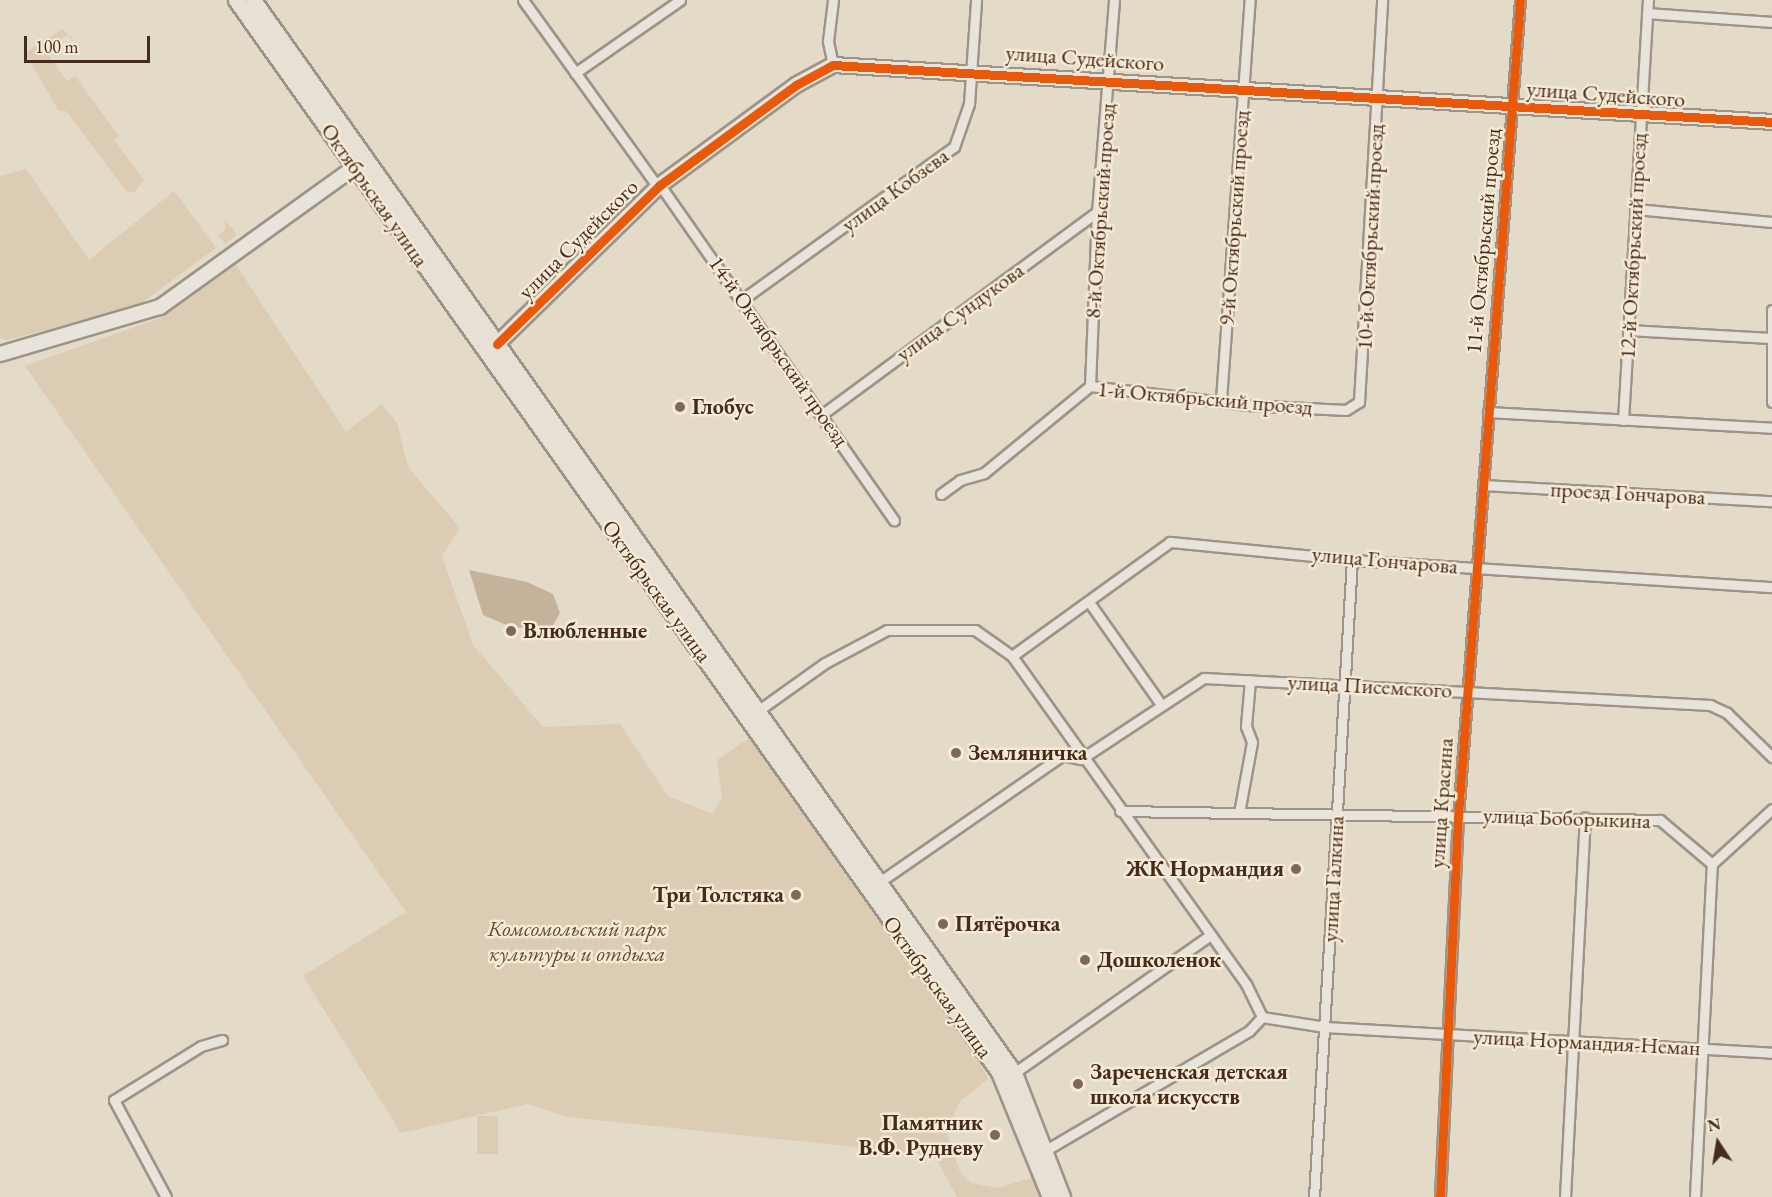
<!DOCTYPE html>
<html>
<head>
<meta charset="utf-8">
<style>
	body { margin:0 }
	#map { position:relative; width:1772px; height:1197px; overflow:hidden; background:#e4dac8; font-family:"EB Garamond",serif }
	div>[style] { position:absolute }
	.green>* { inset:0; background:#dbccb3; transform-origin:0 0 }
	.water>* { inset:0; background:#c4b29a }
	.roads { filter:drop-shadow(2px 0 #9c9488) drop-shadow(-2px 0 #9c9488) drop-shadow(0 2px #9c9488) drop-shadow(0 -2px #9c9488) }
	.street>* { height:9px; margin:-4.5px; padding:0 4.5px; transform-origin:4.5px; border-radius:4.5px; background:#e9e4db }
	.secondary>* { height:14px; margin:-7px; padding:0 7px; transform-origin:7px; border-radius:7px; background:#e9e4db }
	.primary>* { height:15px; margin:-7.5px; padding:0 7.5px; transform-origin:7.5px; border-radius:7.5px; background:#e6e0d5 }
	.cycleway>* { height:9px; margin:-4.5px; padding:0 4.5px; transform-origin:4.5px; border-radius:4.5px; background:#e8590c }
	.dots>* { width:16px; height:16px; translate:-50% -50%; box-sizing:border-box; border:3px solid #f5ead3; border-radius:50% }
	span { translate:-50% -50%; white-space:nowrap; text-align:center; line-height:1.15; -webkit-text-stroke:5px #f5ead3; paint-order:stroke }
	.street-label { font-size:22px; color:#452b1d }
	.poi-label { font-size:22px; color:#452b1d; font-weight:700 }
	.left { translate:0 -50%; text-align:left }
	.right { translate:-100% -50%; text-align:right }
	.park-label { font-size:22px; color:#614937; font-style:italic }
	.north { position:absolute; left:1688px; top:1113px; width:60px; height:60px; -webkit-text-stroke:4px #f5ead3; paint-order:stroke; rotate:348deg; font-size:16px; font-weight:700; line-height:24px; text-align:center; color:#452b1d }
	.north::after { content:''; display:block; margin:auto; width:21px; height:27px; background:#452b1d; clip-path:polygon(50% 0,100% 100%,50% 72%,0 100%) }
	.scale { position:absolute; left:24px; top:36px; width:126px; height:27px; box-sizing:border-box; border:3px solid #452b1d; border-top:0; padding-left:8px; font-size:18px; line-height:21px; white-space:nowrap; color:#452b1d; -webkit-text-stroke:4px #f5ead3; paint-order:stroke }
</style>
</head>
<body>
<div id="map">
	<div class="green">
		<i style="clip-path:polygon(63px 29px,76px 43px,67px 35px,45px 51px,67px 81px,75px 76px,119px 136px,114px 140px,144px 180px,134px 192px,127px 192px,66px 111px,59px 111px,25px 53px)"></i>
		<i style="clip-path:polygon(26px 169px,89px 260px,174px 191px,216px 248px,136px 307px,7px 340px,0 338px,0 176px)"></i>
		<i style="clip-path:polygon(224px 219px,237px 235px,225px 244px,218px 235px,226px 229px)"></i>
		<i style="clip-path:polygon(236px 265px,346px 432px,382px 404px,397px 423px,408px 467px,460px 528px,442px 556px,473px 645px,543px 727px,620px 724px,668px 796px,712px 814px,722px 798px,717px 760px,758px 732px,889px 933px,974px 1049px,988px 1079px,960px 1101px,946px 1131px,960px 1172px,971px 1183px,998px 1188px,1037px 1176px,1045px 1197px,957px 1197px,934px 1155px,567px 1117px,528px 1104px,401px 1133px,303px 976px,406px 912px,25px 366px,163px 317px)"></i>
		<i style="left:477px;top:1116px;width:21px;height:38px"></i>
	</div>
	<div class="water">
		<i style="clip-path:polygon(469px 570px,527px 582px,553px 594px,560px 613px,551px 629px,511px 627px,483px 615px)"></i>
	</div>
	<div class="roads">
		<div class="street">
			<i style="left:523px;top:0;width:231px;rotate:54.2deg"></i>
			<i style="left:1647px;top:13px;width:125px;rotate:4.1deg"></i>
			<i style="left:833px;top:65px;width:25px;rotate:-102deg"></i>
			<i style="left:828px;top:41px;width:41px;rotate:-83deg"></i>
			<i style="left:575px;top:73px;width:128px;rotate:-34.8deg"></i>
			<i style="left:660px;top:185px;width:409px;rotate:55.1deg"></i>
			<i style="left:1635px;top:209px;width:138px;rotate:5.4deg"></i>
			<i style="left:743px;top:299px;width:260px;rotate:-35.8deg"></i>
			<i style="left:954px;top:147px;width:46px;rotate:-70.8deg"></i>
			<i style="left:969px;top:104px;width:104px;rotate:-86.1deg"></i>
			<i style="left:1772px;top:310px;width:92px;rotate:90deg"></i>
			<i style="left:1628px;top:330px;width:143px;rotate:3.2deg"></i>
			<i style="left:1090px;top:386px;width:174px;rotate:-87.7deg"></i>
			<i style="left:1097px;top:212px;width:213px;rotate:-85.4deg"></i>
			<i style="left:1221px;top:400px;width:401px;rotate:-85.9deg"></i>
			<i style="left:1488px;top:412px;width:284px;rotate:3.2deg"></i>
			<i style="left:824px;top:413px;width:339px;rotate:-36.4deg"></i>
			<i style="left:1623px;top:420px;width:421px;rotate:-86.6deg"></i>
			<i style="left:1483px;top:485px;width:289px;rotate:3.2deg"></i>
			<i style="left:941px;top:494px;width:24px;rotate:-36deg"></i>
			<i style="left:960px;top:480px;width:25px;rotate:-16deg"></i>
			<i style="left:984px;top:473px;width:137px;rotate:-39.4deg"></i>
			<i style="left:1090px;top:386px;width:158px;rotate:6.9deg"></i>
			<i style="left:1247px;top:405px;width:99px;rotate:2.9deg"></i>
			<i style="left:1346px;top:410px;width:15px;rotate:-32deg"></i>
			<i style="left:1359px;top:402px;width:403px;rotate:-86.7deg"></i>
			<i style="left:1089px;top:602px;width:123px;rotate:54.9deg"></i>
			<i style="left:1012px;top:656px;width:195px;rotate:-35.8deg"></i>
			<i style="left:1170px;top:542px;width:183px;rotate:5.6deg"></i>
			<i style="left:1352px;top:560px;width:421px;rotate:3.7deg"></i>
			<i style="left:759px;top:710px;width:81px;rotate:-35.5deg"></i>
			<i style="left:825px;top:663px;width:70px;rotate:-28deg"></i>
			<i style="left:887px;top:630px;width:88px"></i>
			<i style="left:975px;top:630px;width:45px;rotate:35.1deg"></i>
			<i style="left:1012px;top:656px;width:403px;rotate:54.5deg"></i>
			<i style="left:1246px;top:984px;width:37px;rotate:64deg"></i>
			<i style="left:1120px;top:811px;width:540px;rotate:0.95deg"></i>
			<i style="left:1660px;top:820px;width:68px;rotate:40.2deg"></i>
			<i style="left:1239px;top:813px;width:72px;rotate:-79.6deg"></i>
			<i style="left:1252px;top:742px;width:17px;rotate:-111deg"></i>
			<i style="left:1246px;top:726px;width:46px;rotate:-85deg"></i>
			<i style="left:878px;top:883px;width:225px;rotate:-34.7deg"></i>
			<i style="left:1063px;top:755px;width:18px;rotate:13deg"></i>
			<i style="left:1081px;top:759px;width:147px;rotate:-33.4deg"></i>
			<i style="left:1204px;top:678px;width:507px;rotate:3.05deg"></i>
			<i style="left:1710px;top:705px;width:19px;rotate:25deg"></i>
			<i style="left:1727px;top:713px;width:63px;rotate:44.4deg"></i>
			<i style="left:1014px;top:1073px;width:240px;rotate:-35.1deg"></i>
			<i style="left:1046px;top:1150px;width:235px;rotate:-30.4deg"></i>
			<i style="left:1249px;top:1031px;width:19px;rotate:-47deg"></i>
			<i style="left:1262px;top:1017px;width:64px;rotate:9deg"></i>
			<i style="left:1325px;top:1027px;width:448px;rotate:3.3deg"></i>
			<i style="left:166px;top:1197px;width:110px;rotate:-118.2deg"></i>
			<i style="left:114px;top:1100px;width:102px;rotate:-31.8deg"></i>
			<i style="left:201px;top:1046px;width:22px;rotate:-16deg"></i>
			<i style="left:1314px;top:1197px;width:638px;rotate:-86.59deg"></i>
			<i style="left:1440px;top:1197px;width:380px;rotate:-87.3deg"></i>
			<i style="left:1458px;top:817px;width:819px;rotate:-85.66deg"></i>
			<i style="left:1565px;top:1197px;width:380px;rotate:-87deg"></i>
			<i style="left:1695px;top:1197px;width:333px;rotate:-87.1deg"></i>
			<i style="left:1712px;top:864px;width:81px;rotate:-42.5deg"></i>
		</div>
		<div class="secondary">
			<i style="left:497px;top:344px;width:228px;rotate:-44.3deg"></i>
			<i style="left:660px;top:185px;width:169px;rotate:-36.3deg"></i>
			<i style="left:796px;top:85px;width:42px;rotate:-28.4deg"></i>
			<i style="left:833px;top:65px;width:941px;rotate:3.47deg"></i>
			<i style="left:0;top:354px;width:167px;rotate:-16.4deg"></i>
			<i style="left:160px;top:307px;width:240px;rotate:-35.7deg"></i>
		</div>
		<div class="primary">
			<i style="left:236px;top:0;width:1316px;rotate:54.56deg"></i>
			<i style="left:999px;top:1072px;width:135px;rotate:67.8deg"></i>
			<i style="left:253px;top:0;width:1315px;rotate:54.65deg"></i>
			<i style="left:1014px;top:1073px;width:133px;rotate:68.8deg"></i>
		</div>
	</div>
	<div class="cycleway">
		<i style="left:497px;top:344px;width:228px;rotate:-44.3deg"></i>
		<i style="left:660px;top:185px;width:169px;rotate:-36.3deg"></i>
		<i style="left:796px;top:85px;width:42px;rotate:-28.4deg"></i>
		<i style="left:833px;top:65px;width:941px;rotate:3.47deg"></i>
		<i style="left:1440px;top:1197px;width:380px;rotate:-87.3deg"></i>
		<i style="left:1458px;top:817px;width:819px;rotate:-85.66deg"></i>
	</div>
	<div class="dots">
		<i style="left:680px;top:407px;background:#7d6859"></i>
		<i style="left:511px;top:631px;background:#7d6859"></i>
		<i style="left:956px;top:753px;background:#7d6859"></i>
		<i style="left:1296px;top:869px;background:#7d6859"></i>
		<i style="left:796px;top:895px;background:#7d6859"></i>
		<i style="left:943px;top:924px;background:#7d6859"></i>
		<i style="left:1085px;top:960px;background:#7d6859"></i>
		<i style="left:1078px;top:1084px;background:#7d6859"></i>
		<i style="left:995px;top:1135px;background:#7d6859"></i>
	</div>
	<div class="street-label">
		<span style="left:1085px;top:58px;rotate:4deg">улица Судейского</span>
		<span style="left:1606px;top:94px;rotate:4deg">улица Судейского</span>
		<span style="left:895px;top:190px;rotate:-36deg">улица Кобзева</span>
		<span style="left:375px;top:195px;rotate:55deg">Октябрьская улица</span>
		<span style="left:1100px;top:211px;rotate:-86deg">8-й Октябрьский проезд</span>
		<span style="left:1234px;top:218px;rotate:-86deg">9-й Октябрьский проезд</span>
		<span style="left:1370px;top:237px;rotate:-87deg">10-й Октябрьский проезд</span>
		<span style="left:578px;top:239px;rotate:-45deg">улица Судейского</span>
		<span style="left:1483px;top:241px;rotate:-85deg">11-й Октябрьский проезд</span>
		<span style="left:1633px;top:246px;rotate:-87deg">12-й Октябрьский проезд</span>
		<span style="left:960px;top:312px;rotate:-36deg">улица Сундукова</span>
		<span style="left:779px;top:351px;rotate:55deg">14-й Октябрьский проезд</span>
		<span style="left:1205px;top:398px;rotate:5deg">1-й Октябрьский проезд</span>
		<span style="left:1628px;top:493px;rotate:3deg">проезд Гончарова</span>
		<span style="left:1385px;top:560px;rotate:5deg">улица Гончарова</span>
		<span style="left:657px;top:591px;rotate:54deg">Октябрьская улица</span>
		<span style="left:1370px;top:686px;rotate:3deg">улица Писемского</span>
		<span style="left:1441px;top:803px;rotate:-86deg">улица Красина</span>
		<span style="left:1567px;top:818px;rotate:2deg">улица Боборыкина</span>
		<span style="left:1333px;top:879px;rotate:-87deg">улица Галкина</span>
		<span style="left:938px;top:987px;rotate:54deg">Октябрьская улица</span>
		<span style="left:1587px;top:1042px;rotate:3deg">улица Нормандия-Неман</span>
	</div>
	<div class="poi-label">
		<span class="left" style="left:692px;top:407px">Глобус</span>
		<span class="left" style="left:523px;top:631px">Влюбленные</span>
		<span class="left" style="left:968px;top:753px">Земляничка</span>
		<span class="right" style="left:1284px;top:869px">ЖК Нормандия</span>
		<span class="right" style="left:784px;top:895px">Три Толстяка</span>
		<span class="left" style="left:955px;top:924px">Пятёрочка</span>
		<span class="left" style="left:1097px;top:960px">Дошколенок</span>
		<span class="left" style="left:1090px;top:1084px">Зареченская детская<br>школа искусств</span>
		<span class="right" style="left:983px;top:1135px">Памятник<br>В.Ф. Рудневу</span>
	</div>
	<div class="park-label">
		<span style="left:577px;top:941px">Комсомольский парк<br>культуры и отдыха</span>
	</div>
	<div class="north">N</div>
	<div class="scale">100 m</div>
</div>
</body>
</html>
